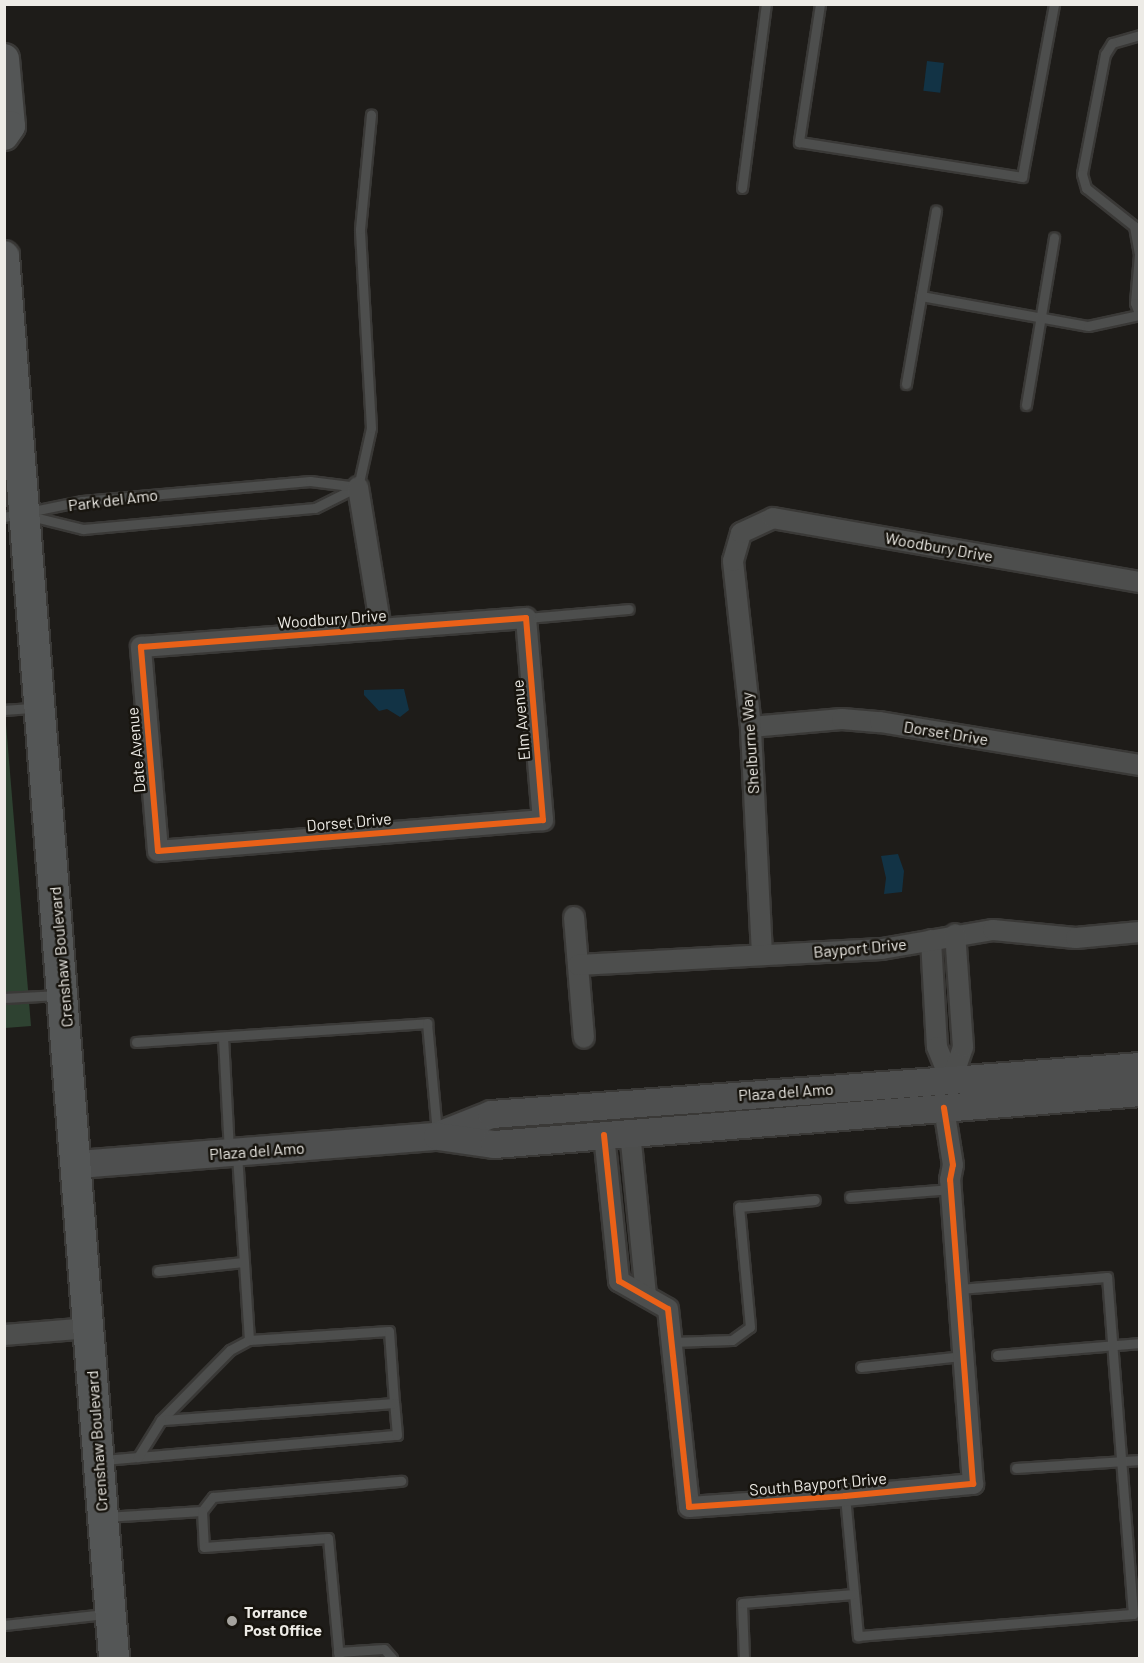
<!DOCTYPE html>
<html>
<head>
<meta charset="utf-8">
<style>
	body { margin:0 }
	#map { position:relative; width:1144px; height:1663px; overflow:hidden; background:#1e1c19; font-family:Barlow,sans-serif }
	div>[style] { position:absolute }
	.green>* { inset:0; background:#2e4231 }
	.water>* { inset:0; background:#123345; transform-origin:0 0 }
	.roads { filter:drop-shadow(2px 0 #3a3937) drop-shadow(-2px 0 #3a3937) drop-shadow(0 2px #3a3937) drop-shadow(0 -2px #3a3937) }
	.service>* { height:9px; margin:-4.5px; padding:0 4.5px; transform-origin:4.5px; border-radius:4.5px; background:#4d4e4d }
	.minor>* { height:20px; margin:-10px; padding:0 10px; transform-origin:10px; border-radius:10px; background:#4d4e4d }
	.secondary>* { height:27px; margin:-13.5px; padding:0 13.5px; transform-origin:13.5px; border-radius:13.5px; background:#4e4f4f }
	.primary>* { height:30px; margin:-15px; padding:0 15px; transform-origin:15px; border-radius:15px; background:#545656 }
	.cycleway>* { height:6px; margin:-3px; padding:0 3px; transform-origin:3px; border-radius:3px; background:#ea6118 }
	.dots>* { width:16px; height:16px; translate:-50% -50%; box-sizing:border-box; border:3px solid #17140e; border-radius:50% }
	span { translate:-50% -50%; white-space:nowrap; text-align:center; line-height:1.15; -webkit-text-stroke:5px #17140e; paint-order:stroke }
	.street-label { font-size:16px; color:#edebe6 }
	.poi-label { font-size:16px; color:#edebe6; font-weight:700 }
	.left { translate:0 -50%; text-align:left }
	.frame { position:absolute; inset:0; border:6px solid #edebe6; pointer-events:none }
</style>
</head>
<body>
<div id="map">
	<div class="green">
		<i style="clip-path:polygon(4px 700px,31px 1026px,5px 1028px,4px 1028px)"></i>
	</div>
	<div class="water">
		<i style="left:927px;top:61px;width:17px;height:30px;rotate:7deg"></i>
		<i style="clip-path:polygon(404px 689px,409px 710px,400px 717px,387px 709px,379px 711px,364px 695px,364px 690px)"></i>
		<i style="clip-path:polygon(898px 854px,904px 871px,902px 892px,884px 894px,886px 878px,881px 856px)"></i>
	</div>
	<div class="roads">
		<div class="service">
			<i style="left:820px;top:4px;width:140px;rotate:98.7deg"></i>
			<i style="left:799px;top:142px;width:226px;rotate:8.9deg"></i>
			<i style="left:1022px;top:177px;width:176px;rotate:-79.5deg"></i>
			<i style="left:1140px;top:35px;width:29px;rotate:164deg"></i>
			<i style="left:1112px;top:43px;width:13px;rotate:122deg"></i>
			<i style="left:1105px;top:54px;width:122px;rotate:100.9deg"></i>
			<i style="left:1082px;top:174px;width:15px;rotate:74deg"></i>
			<i style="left:1086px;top:188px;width:61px;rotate:38.4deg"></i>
			<i style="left:1134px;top:226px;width:28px;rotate:80deg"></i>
			<i style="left:1139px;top:254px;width:49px;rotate:94.7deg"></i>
			<i style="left:1135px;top:303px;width:14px;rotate:69deg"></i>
			<i style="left:742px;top:188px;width:186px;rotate:-82.6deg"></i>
			<i style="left:921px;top:296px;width:170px;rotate:10.2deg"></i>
			<i style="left:1088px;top:326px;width:52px;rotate:-12.2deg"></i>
			<i style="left:906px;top:384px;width:176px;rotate:-80.2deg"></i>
			<i style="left:1026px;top:405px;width:170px;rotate:-80.5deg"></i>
			<i style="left:358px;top:487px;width:60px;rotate:-77.6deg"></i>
			<i style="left:371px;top:428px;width:199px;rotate:-93.2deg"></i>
			<i style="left:360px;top:229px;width:115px;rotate:-84.5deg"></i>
			<i style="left:30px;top:516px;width:55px;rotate:13.8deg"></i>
			<i style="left:83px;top:529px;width:233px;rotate:-5.2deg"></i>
			<i style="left:315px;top:508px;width:47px;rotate:-26.6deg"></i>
			<i style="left:4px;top:517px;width:80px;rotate:-11.6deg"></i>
			<i style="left:82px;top:501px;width:229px;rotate:-5deg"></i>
			<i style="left:310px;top:481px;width:48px;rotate:7.1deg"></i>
			<i style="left:526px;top:618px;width:103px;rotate:-5deg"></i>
			<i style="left:4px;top:710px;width:30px;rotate:-4deg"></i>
			<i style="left:4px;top:998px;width:55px;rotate:-3.1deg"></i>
			<i style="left:223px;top:1037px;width:114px;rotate:87deg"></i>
			<i style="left:136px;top:1042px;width:292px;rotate:-3.7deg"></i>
			<i style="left:427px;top:1023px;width:110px;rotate:84.8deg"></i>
			<i style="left:850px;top:1197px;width:101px;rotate:-4.5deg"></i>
			<i style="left:158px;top:1271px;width:86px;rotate:-6deg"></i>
			<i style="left:249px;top:1340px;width:140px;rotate:-3.7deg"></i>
			<i style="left:389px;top:1331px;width:72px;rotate:86deg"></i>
			<i style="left:672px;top:1342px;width:60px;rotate:-1.9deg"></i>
			<i style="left:732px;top:1340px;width:22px;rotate:-36deg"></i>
			<i style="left:750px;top:1327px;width:121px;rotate:-95.2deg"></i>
			<i style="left:739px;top:1207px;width:76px;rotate:-5.3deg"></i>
			<i style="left:997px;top:1355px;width:144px;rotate:-4.8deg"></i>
			<i style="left:861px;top:1367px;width:103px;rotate:-6.2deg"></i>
			<i style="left:161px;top:1420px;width:98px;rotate:-45.4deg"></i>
			<i style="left:230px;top:1350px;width:21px;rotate:-28deg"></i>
			<i style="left:249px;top:1340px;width:186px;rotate:-93.7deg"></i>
			<i style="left:104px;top:1460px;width:34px;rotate:-5deg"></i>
			<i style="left:138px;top:1457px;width:260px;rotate:-4.9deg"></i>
			<i style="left:397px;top:1435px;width:32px;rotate:-95deg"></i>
			<i style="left:394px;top:1403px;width:234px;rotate:175.8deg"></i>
			<i style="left:161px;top:1420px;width:44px;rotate:121.9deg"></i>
			<i style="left:1016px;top:1468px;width:124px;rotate:-3.7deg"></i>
			<i style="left:845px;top:1496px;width:141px;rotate:84.7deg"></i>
			<i style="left:858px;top:1636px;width:276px;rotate:-4.6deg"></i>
			<i style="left:1133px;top:1614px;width:338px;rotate:-94.4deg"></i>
			<i style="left:1107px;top:1277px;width:150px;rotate:175.4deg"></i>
			<i style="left:202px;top:1511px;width:18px;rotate:-52deg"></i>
			<i style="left:213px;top:1497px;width:189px;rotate:-4.9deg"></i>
			<i style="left:105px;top:1517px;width:97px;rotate:-3.5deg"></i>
			<i style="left:202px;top:1511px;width:36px;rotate:87deg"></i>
			<i style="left:204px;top:1547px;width:124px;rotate:-4.2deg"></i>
			<i style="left:328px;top:1538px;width:121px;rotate:84.8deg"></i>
			<i style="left:4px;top:1625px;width:102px;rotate:-6.2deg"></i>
			<i style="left:338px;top:1652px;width:46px;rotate:-3.7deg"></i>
			<i style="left:384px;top:1649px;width:12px;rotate:48deg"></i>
			<i style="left:744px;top:1658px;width:55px;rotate:-92.1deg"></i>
			<i style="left:742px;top:1603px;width:112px;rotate:-4.6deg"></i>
		</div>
		<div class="minor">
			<i style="left:358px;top:487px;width:144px;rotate:80.8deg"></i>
			<i style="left:526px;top:618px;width:203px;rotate:85.2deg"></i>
			<i style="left:543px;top:820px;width:386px;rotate:175.4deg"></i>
			<i style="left:158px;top:851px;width:205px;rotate:-94.8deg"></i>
			<i style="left:141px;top:647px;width:386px;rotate:-4.3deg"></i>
			<i style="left:751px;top:727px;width:91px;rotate:-5deg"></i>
			<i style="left:842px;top:719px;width:38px;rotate:5deg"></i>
			<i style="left:880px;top:722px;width:264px;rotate:9.4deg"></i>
			<i style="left:574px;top:917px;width:121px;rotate:85.3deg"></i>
			<i style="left:931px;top:940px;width:107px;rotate:86.8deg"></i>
			<i style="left:937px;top:1047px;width:38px;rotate:68deg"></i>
			<i style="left:762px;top:955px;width:228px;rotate:-92.8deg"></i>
			<i style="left:751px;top:727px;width:167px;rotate:-96.2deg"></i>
			<i style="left:733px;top:561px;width:29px;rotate:-74deg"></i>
			<i style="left:741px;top:533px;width:35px;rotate:-25deg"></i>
			<i style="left:773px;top:518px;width:373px;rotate:9.9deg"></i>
			<i style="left:578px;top:965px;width:304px;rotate:-3deg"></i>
			<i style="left:882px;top:949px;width:113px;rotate:-9.7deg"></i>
			<i style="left:993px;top:930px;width:83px;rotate:5.5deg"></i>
			<i style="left:1076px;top:938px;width:64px;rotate:-5.4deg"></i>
			<i style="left:951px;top:1082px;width:37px;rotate:-71deg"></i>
			<i style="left:963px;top:1047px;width:113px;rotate:-94deg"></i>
			<i style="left:630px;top:1132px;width:165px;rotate:84.4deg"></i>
			<i style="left:604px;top:1135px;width:147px;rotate:84.1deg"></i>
			<i style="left:619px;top:1281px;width:56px;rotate:29.7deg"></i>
			<i style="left:668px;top:1309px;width:199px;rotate:83.9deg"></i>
			<i style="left:689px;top:1507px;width:156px;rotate:-4deg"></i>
			<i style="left:845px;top:1496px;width:129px;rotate:-5.4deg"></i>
			<i style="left:973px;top:1484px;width:305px;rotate:-94.3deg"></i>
			<i style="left:950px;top:1180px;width:15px;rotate:-79deg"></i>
			<i style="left:953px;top:1165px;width:58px;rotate:-99deg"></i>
			<i style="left:4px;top:1335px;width:85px;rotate:-4.7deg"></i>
		</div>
		<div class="secondary">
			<i style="left:438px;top:1135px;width:57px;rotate:-21.6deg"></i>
			<i style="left:491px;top:1114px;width:651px;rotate:-4.23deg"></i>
			<i style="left:78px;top:1164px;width:360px;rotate:-4.5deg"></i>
			<i style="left:437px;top:1136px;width:58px;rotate:8deg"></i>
			<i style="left:494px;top:1144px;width:648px;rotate:-4.6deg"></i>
		</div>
		<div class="primary">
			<i style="left:4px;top:59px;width:67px;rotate:84.9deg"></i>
			<i style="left:10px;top:126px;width:11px;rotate:124deg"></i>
			<i style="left:4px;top:256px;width:1406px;rotate:85.51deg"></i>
		</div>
	</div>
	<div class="cycleway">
		<i style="left:526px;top:618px;width:203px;rotate:85.2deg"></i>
		<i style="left:543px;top:820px;width:386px;rotate:175.4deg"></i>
		<i style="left:158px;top:851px;width:205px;rotate:-94.8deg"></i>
		<i style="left:141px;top:647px;width:386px;rotate:-4.3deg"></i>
		<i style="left:604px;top:1135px;width:147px;rotate:84.1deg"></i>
		<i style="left:619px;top:1281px;width:56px;rotate:29.7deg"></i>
		<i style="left:668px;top:1309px;width:199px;rotate:83.9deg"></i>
		<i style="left:689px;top:1507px;width:156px;rotate:-4deg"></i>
		<i style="left:845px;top:1496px;width:129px;rotate:-5.4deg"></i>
		<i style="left:973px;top:1484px;width:305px;rotate:-94.3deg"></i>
		<i style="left:950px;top:1180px;width:15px;rotate:-79deg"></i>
		<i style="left:953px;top:1165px;width:58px;rotate:-99deg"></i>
	</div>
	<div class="dots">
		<i style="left:232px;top:1621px;background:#a5a39e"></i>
	</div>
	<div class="street-label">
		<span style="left:113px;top:500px;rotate:-7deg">Park del Amo</span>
		<span style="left:939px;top:547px;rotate:10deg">Woodbury Drive</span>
		<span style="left:332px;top:619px;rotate:-4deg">Woodbury Drive</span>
		<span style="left:521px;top:720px;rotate:-95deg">Elm Avenue</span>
		<span style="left:946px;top:733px;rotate:9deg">Dorset Drive</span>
		<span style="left:750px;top:743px;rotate:-94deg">Shelburne Way</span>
		<span style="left:136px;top:750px;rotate:-95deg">Date Avenue</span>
		<span style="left:349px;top:822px;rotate:-5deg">Dorset Drive</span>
		<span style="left:860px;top:948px;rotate:-5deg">Bayport Drive</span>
		<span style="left:61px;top:957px;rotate:-95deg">Crenshaw Boulevard</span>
		<span style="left:786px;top:1092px;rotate:-4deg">Plaza del Amo</span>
		<span style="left:257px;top:1151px;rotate:-4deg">Plaza del Amo</span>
		<span style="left:97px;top:1441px;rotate:-94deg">Crenshaw Boulevard</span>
		<span style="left:818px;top:1484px;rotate:-5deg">South Bayport Drive</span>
	</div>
	<div class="poi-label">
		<span class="left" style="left:244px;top:1621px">Torrance<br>Post Office</span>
	</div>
	<div class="frame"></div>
</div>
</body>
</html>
